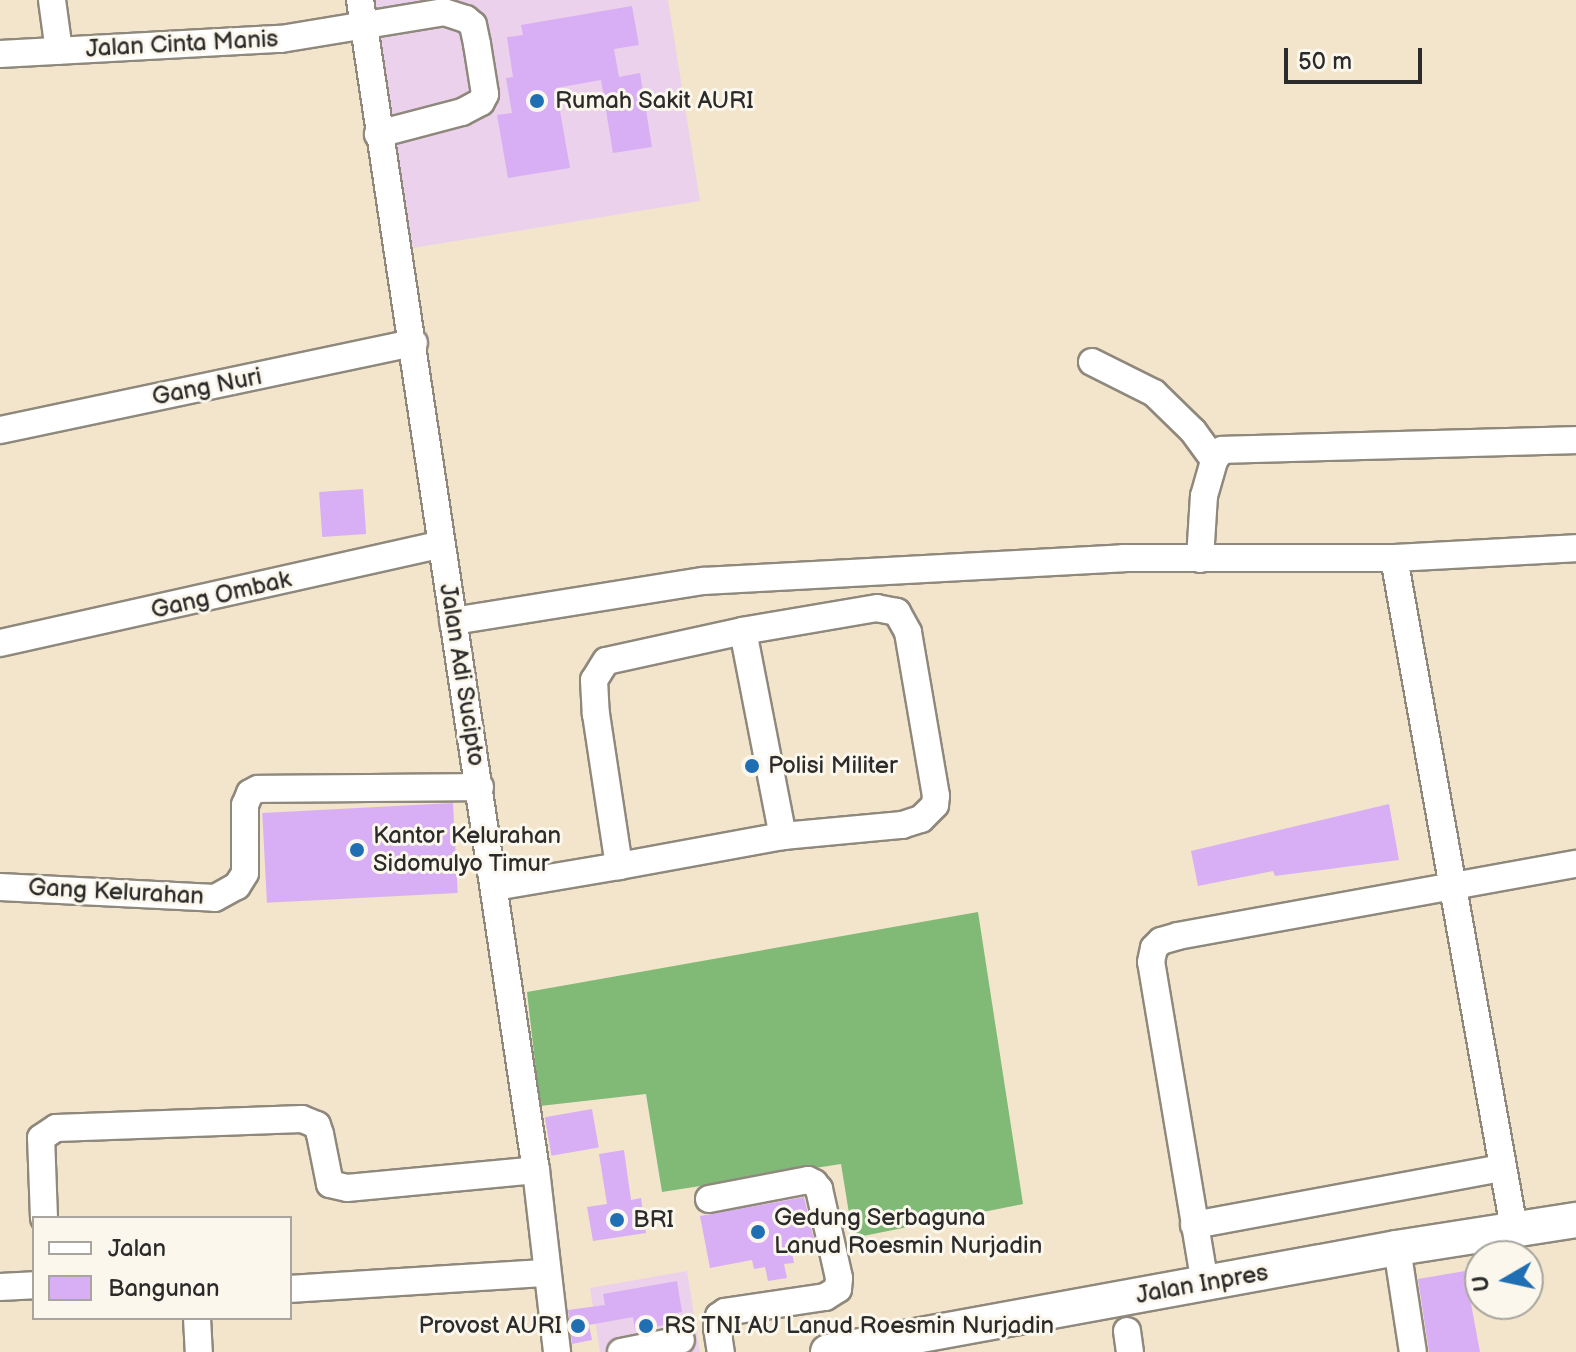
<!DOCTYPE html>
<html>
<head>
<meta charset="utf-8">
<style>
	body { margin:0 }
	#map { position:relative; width:1576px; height:1352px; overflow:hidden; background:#f3e5cc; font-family:"Balsamiq Sans",sans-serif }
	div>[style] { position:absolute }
	.built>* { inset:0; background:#ebd1eb }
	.forest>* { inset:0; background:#81b977 }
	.building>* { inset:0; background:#d8aff4; transform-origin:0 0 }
	.roads { filter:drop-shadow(2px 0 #8f887c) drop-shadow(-2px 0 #8f887c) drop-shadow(0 2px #8f887c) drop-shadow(0 -2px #8f887c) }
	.minor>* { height:26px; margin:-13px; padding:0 13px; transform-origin:13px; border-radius:13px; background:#fff }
	.major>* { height:34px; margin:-17px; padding:0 17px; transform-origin:17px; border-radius:17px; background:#fff }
	.dots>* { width:22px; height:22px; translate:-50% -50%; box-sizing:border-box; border:4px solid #fbf7ec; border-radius:50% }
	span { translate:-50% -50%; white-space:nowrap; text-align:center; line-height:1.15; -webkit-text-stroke:6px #fbf7ec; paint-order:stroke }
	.street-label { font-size:24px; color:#2b2b2b }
	.poi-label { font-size:24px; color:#2b2b2b }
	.left { translate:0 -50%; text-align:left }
	.right { translate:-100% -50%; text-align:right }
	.legend { position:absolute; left:32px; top:1216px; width:260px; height:104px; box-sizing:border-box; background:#fbf7ec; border:2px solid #a8a59f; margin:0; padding:10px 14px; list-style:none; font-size:24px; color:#2b2b2b }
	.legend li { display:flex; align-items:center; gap:16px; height:40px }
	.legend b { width:40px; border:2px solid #a8a59f }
	.north { position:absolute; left:1464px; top:1240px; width:80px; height:80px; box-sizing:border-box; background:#fbf7ec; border:2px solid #a8a59f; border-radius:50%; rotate:261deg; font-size:22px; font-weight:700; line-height:32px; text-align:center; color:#2b2b2b }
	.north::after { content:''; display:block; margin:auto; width:28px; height:36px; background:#1f6fb2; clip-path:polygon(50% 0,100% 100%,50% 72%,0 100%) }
	.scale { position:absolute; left:1284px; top:48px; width:138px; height:36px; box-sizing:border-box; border:4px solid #2b2b2b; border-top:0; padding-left:10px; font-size:24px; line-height:28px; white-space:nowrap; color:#2b2b2b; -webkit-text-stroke:6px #fbf7ec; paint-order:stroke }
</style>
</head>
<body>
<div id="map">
	<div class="built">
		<i style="clip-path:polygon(373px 0,668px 0,700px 201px,413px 248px)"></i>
		<i style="clip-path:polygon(687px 1271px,700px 1352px,600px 1352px,590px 1288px)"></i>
	</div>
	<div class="forest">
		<i style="clip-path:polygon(978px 912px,1023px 1204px,853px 1238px,841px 1164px,662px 1192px,646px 1094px,540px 1106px,527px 992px)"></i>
	</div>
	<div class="building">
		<i style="clip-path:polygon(632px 6px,639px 45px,614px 49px,619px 77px,640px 73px,652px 147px,613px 153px,601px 80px,556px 88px,570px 168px,508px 178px,497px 115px,512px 113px,506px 78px,513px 77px,507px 37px,523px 35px,521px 25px)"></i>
		<i style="left:363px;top:489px;width:45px;height:44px;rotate:86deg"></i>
		<i style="left:453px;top:803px;width:90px;height:191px;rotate:87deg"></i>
		<i style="clip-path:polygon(1389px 804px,1399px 860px,1275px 876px,1273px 871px,1198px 886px,1191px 851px)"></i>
		<i style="left:592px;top:1109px;width:39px;height:48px;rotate:80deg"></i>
		<i style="clip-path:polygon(624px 1150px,631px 1200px,641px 1198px,646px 1233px,593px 1241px,587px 1207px,607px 1204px,599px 1154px)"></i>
		<i style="clip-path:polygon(804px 1197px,816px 1249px,792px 1253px,794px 1263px,784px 1264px,787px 1278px,768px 1281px,765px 1267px,754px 1269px,752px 1260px,710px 1268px,700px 1216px)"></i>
		<i style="clip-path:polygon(1465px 1271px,1480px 1352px,1429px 1352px,1418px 1279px)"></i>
		<i style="clip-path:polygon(677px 1281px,682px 1312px,663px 1315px,665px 1325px,635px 1330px,633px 1317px,589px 1325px,592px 1340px,572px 1344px,568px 1310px,605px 1305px,603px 1294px)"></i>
	</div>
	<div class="roads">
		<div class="minor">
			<i style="left:52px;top:0;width:51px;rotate:82.2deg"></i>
			<i style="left:360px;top:0;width:1183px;rotate:81.45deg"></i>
			<i style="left:536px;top:1170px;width:183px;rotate:83.4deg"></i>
			<i style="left:0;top:54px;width:281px;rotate:-3.1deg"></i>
			<i style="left:281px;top:39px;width:165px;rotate:-9.4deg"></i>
			<i style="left:444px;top:12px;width:23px;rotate:18deg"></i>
			<i style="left:466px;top:19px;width:9px;rotate:41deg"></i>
			<i style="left:473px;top:25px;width:19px;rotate:78deg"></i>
			<i style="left:477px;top:44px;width:51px;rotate:80.9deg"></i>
			<i style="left:485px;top:94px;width:9px;rotate:117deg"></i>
			<i style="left:481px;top:102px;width:21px;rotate:152deg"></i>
			<i style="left:462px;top:112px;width:87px;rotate:165.3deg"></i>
			<i style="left:1092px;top:362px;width:69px;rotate:26.6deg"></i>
			<i style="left:1154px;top:393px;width:54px;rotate:44.3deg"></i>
			<i style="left:1193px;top:431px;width:36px;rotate:54deg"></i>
			<i style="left:0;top:430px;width:423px;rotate:-11.9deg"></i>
			<i style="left:1394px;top:558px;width:681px;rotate:79.85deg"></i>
			<i style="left:1200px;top:559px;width:63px;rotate:-86.4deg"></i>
			<i style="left:1204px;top:496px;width:37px;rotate:-74deg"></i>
			<i style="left:1214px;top:460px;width:13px;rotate:-51deg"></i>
			<i style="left:1222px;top:450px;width:354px;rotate:-1.6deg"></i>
			<i style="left:453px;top:621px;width:253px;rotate:-9.1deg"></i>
			<i style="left:703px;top:581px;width:421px;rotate:-3.1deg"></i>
			<i style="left:1123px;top:558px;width:271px"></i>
			<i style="left:1394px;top:558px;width:182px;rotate:-3.1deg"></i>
			<i style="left:743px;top:631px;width:209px;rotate:79deg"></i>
			<i style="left:0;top:643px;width:451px;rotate:-12.6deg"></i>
			<i style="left:0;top:887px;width:215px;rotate:2.9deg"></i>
			<i style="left:215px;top:898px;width:25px;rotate:-29deg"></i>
			<i style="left:237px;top:886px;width:15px;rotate:-58deg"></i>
			<i style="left:245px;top:873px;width:68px;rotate:-90deg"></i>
			<i style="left:245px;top:805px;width:13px;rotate:-67deg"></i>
			<i style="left:250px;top:793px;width:9px;rotate:-27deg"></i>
			<i style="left:258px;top:789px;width:222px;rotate:-0.5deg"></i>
			<i style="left:495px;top:887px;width:126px;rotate:-9.6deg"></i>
			<i style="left:619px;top:866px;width:167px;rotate:-10.4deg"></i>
			<i style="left:783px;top:836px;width:120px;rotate:-5.3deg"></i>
			<i style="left:902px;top:825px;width:20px;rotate:-18deg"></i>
			<i style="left:921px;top:819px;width:20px;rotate:-45deg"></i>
			<i style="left:935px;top:805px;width:9px;rotate:-84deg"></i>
			<i style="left:936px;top:796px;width:166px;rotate:-99.7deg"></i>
			<i style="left:908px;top:632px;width:23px;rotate:-119deg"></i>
			<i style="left:897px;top:612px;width:20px;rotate:-169deg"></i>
			<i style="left:877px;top:608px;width:136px;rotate:170.3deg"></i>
			<i style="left:743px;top:631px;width:140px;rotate:167.6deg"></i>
			<i style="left:606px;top:661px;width:22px;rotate:122deg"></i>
			<i style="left:594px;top:680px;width:34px;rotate:87deg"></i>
			<i style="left:596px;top:714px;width:154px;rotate:81.4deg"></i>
			<i style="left:709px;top:1199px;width:101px;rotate:-10.9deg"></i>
			<i style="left:808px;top:1180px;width:7px;rotate:27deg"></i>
			<i style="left:814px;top:1183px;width:8px;rotate:50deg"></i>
			<i style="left:819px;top:1189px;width:91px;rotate:77.3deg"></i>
			<i style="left:839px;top:1278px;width:11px;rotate:95deg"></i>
			<i style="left:838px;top:1289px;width:15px;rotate:148deg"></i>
			<i style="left:825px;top:1297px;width:101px;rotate:171.5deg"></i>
			<i style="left:725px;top:1312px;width:7px;rotate:146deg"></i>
			<i style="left:719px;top:1316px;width:12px;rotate:99deg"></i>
			<i style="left:717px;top:1328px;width:24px;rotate:81deg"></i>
			<i style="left:44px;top:1218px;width:80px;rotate:-92.1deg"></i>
			<i style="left:41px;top:1138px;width:18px;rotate:-34deg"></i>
			<i style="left:56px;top:1128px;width:246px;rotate:-2.1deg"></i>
			<i style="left:302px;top:1119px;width:16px;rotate:22deg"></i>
			<i style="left:317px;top:1125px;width:9px;rotate:72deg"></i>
			<i style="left:320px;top:1134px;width:51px;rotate:78.7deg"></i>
			<i style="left:330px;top:1184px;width:17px;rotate:13deg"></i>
			<i style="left:347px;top:1188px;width:190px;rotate:-5.4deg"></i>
			<i style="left:1194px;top:1225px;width:312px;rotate:-10.5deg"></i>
			<i style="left:1397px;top:1248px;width:105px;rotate:81.3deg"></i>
			<i style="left:1205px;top:1284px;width:326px;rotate:-99.5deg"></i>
			<i style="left:1151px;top:962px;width:14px;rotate:-78deg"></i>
			<i style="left:1154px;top:948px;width:10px;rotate:-45deg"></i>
			<i style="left:1161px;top:941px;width:18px;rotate:-16deg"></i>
			<i style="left:1178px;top:936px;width:404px;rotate:-10.3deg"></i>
			<i style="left:0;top:1287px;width:34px;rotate:-3deg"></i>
			<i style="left:290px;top:1289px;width:257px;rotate:-3.6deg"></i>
			<i style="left:197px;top:1318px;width:34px;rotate:87deg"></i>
			<i style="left:1127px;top:1331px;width:21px;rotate:82deg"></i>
			<i style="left:621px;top:1352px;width:61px;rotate:-11.3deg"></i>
		</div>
		<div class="major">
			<i style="left:828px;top:1352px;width:578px;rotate:-10.36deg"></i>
			<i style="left:1397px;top:1248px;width:181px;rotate:-8.9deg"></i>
		</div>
	</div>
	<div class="dots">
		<i style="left:537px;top:101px;background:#1f6fb2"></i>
		<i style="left:752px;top:766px;background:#1f6fb2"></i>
		<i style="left:357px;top:850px;background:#1f6fb2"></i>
		<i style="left:617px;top:1220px;background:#1f6fb2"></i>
		<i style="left:758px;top:1232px;background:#1f6fb2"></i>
		<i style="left:578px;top:1326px;background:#1f6fb2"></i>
		<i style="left:646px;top:1326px;background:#1f6fb2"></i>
	</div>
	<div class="street-label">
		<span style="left:182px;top:44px;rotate:-3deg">Jalan Cinta Manis</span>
		<span style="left:207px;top:387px;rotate:-11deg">Gang Nuri</span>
		<span style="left:221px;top:595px;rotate:-13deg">Gang Ombak</span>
		<span style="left:462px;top:675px;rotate:81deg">Jalan Adi Sucipto</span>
		<span style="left:116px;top:892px;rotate:3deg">Gang Kelurahan</span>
		<span style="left:1202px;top:1284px;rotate:-10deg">Jalan Inpres</span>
	</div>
	<div class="poi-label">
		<span class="left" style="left:555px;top:101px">Rumah Sakit AURI</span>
		<span class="left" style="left:768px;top:766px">Polisi Militer</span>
		<span class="left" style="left:373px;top:850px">Kantor Kelurahan<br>Sidomulyo Timur</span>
		<span class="left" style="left:774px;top:1232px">Gedung Serbaguna<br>Lanud Roesmin Nurjadin</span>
		<span class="left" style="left:633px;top:1220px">BRI</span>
		<span class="right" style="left:562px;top:1326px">Provost AURI</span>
		<span class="left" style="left:664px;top:1326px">RS TNI AU Lanud Roesmin Nurjadin</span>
	</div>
	<ul class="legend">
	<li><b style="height:10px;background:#fff"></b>Jalan</li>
	<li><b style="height:22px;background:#d8aff4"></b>Bangunan</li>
	</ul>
	<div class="north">U</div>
	<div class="scale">50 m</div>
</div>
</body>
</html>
